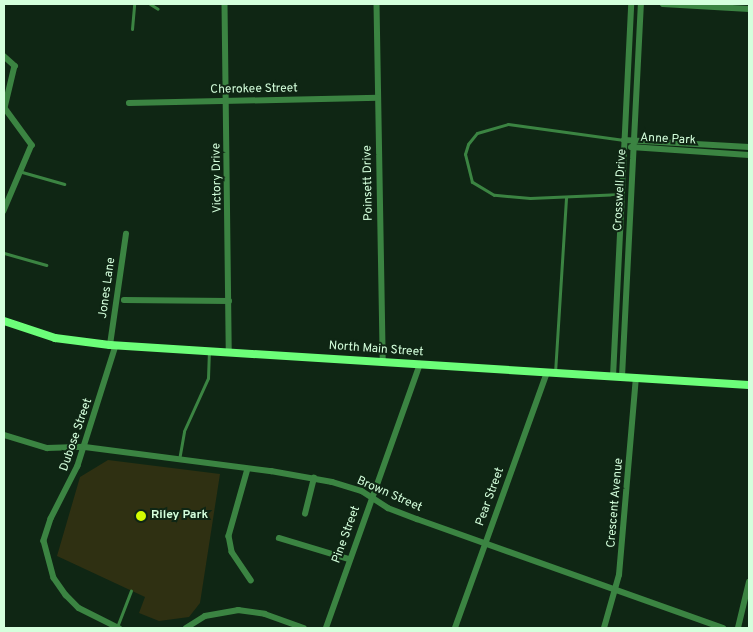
<!DOCTYPE html>
<html>
<head>
<meta charset="utf-8">
<style>
	body { margin:0 }
	#map { position:relative; width:753px; height:632px; overflow:hidden; background:#0f2614; font-family:Overpass,sans-serif }
	div>[style] { position:absolute }
	.green>* { inset:0; background:#2f3012 }
	.lane>* { height:3px; margin:-1.5px; padding:0 1.5px; transform-origin:1.5px; border-radius:1.5px; background:#3b8442 }
	.street>* { height:5.5px; margin:-2.75px; padding:0 2.75px; transform-origin:2.75px; border-radius:2.75px; background:#3b8442 }
	.secondary>* { height:8px; margin:-4px; padding:0 4px; transform-origin:4px; border-radius:4px; background:#6cfe79 }
	.dots>* { width:14px; height:14px; translate:-50% -50%; box-sizing:border-box; border:2px solid #0f2614; border-radius:50% }
	span { translate:-50% -50%; white-space:nowrap; text-align:center; line-height:1.15; -webkit-text-stroke:4px #0f2614; paint-order:stroke }
	.street-label { font-size:12px; color:#d4ffdc }
	.poi-label { font-size:12px; color:#d4ffdc; font-weight:700 }
	.left { translate:0 -50%; text-align:left }
	.frame { position:absolute; inset:0; border:5px solid #d4ffdc; pointer-events:none }
</style>
</head>
<body>
<div id="map">
	<div class="green">
		<i style="clip-path:polygon(108px 460px,220px 474px,200px 603px,189px 617px,159px 621px,139px 613px,145px 597px,57px 556px,80px 477px)"></i>
	</div>
	<div class="lane">
		<i style="left:150px;top:4px;width:9px;rotate:32deg"></i>
		<i style="left:132px;top:29px;width:25px;rotate:-85deg"></i>
		<i style="left:22px;top:172px;width:44px;rotate:15.9deg"></i>
		<i style="left:622px;top:194px;width:92px;rotate:177.5deg"></i>
		<i style="left:530px;top:198px;width:36px;rotate:-175deg"></i>
		<i style="left:494px;top:195px;width:26px;rotate:-149deg"></i>
		<i style="left:472px;top:182px;width:29px;rotate:-104deg"></i>
		<i style="left:465px;top:154px;width:10px;rotate:-73deg"></i>
		<i style="left:468px;top:144px;width:14px;rotate:-51deg"></i>
		<i style="left:477px;top:133px;width:32px;rotate:-16deg"></i>
		<i style="left:508px;top:124px;width:117px;rotate:7.9deg"></i>
		<i style="left:4px;top:253px;width:44px;rotate:15.9deg"></i>
		<i style="left:555px;top:373px;width:176px;rotate:-86.4deg"></i>
		<i style="left:179px;top:460px;width:29px;rotate:-80deg"></i>
		<i style="left:184px;top:431px;width:58px;rotate:-65.6deg"></i>
		<i style="left:208px;top:378px;width:26px;rotate:-88deg"></i>
		<i style="left:117px;top:627px;width:39px;rotate:-69deg"></i>
	</div>
	<div class="street">
		<i style="left:225px;top:4px;width:348px;rotate:89.3deg"></i>
		<i style="left:377px;top:4px;width:358px;rotate:89deg"></i>
		<i style="left:663px;top:4px;width:86px;rotate:3.3deg"></i>
		<i style="left:4px;top:56px;width:15px;rotate:42deg"></i>
		<i style="left:15px;top:66px;width:43px;rotate:103.4deg"></i>
		<i style="left:5px;top:108px;width:46px;rotate:53.9deg"></i>
		<i style="left:32px;top:145px;width:72px;rotate:113deg"></i>
		<i style="left:129px;top:103px;width:249px;rotate:-1.2deg"></i>
		<i style="left:624px;top:140px;width:125px;rotate:3.2deg"></i>
		<i style="left:631px;top:147px;width:118px;rotate:3.9deg"></i>
		<i style="left:124px;top:300px;width:105px;rotate:0.5deg"></i>
		<i style="left:110px;top:345px;width:112px;rotate:-81.8deg"></i>
		<i style="left:116px;top:346px;width:126px;rotate:107.6deg"></i>
		<i style="left:78px;top:466px;width:59px;rotate:117deg"></i>
		<i style="left:51px;top:519px;width:23px;rotate:108deg"></i>
		<i style="left:44px;top:541px;width:38px;rotate:75deg"></i>
		<i style="left:54px;top:578px;width:21px;rotate:55deg"></i>
		<i style="left:66px;top:595px;width:18px;rotate:45deg"></i>
		<i style="left:79px;top:608px;width:45px;rotate:26.6deg"></i>
		<i style="left:613px;top:377px;width:373px;rotate:-87.2deg"></i>
		<i style="left:622px;top:377px;width:373px;rotate:-87.1deg"></i>
		<i style="left:4px;top:435px;width:45px;rotate:16.8deg"></i>
		<i style="left:47px;top:448px;width:38px;rotate:-2deg"></i>
		<i style="left:85px;top:447px;width:188px;rotate:7.4deg"></i>
		<i style="left:271px;top:471px;width:62px;rotate:10.2deg"></i>
		<i style="left:332px;top:482px;width:31px;rotate:17deg"></i>
		<i style="left:362px;top:491px;width:31px;rotate:33deg"></i>
		<i style="left:388px;top:508px;width:31px;rotate:21deg"></i>
		<i style="left:417px;top:519px;width:325px;rotate:19.6deg"></i>
		<i style="left:248px;top:469px;width:70px;rotate:105.8deg"></i>
		<i style="left:229px;top:536px;width:16px;rotate:79deg"></i>
		<i style="left:232px;top:552px;width:34px;rotate:56deg"></i>
		<i style="left:305px;top:514px;width:37px;rotate:-76deg"></i>
		<i style="left:279px;top:538px;width:73px;rotate:16.7deg"></i>
		<i style="left:186px;top:628px;width:22px;rotate:-32deg"></i>
		<i style="left:205px;top:616px;width:34px;rotate:-10deg"></i>
		<i style="left:238px;top:610px;width:27px;rotate:8deg"></i>
		<i style="left:265px;top:614px;width:41px;rotate:19.7deg"></i>
		<i style="left:326px;top:628px;width:280px;rotate:-70.4deg"></i>
		<i style="left:455px;top:628px;width:271px;rotate:-70.2deg"></i>
		<i style="left:604px;top:628px;width:55px;rotate:-74.2deg"></i>
		<i style="left:619px;top:575px;width:198px;rotate:-85.1deg"></i>
		<i style="left:738px;top:628px;width:47px;rotate:-76.6deg"></i>
	</div>
	<div class="secondary">
		<i style="left:4px;top:321px;width:54px;rotate:18.4deg"></i>
		<i style="left:55px;top:338px;width:55px;rotate:7.3deg"></i>
		<i style="left:110px;top:345px;width:640px;rotate:3.58deg"></i>
	</div>
	<div class="dots">
		<i style="left:141px;top:516px;background:#d4fd02"></i>
	</div>
	<div class="street-label">
		<span style="left:254px;top:90px;rotate:-1deg">Cherokee Street</span>
		<span style="left:668px;top:140px;rotate:3deg">Anne Park</span>
		<span style="left:218px;top:178px;rotate:-91deg">Victory Drive</span>
		<span style="left:369px;top:183px;rotate:-91deg">Poinsett Drive</span>
		<span style="left:621px;top:190px;rotate:-87deg">Crosswell Drive</span>
		<span style="left:108px;top:288px;rotate:-82deg">Jones Lane</span>
		<span style="left:376px;top:350px;rotate:4deg">North Main Street</span>
		<span style="left:77px;top:435px;rotate:-71deg">Dubose Street</span>
		<span style="left:389px;top:495px;rotate:24deg">Brown Street</span>
		<span style="left:491px;top:497px;rotate:-70deg">Pear Street</span>
		<span style="left:616px;top:503px;rotate:-85deg">Crescent Avenue</span>
		<span style="left:347px;top:535px;rotate:-70deg">Pine Street</span>
	</div>
	<div class="poi-label">
		<span class="left" style="left:151px;top:516px">Riley Park</span>
	</div>
	<div class="frame"></div>
</div>
</body>
</html>
